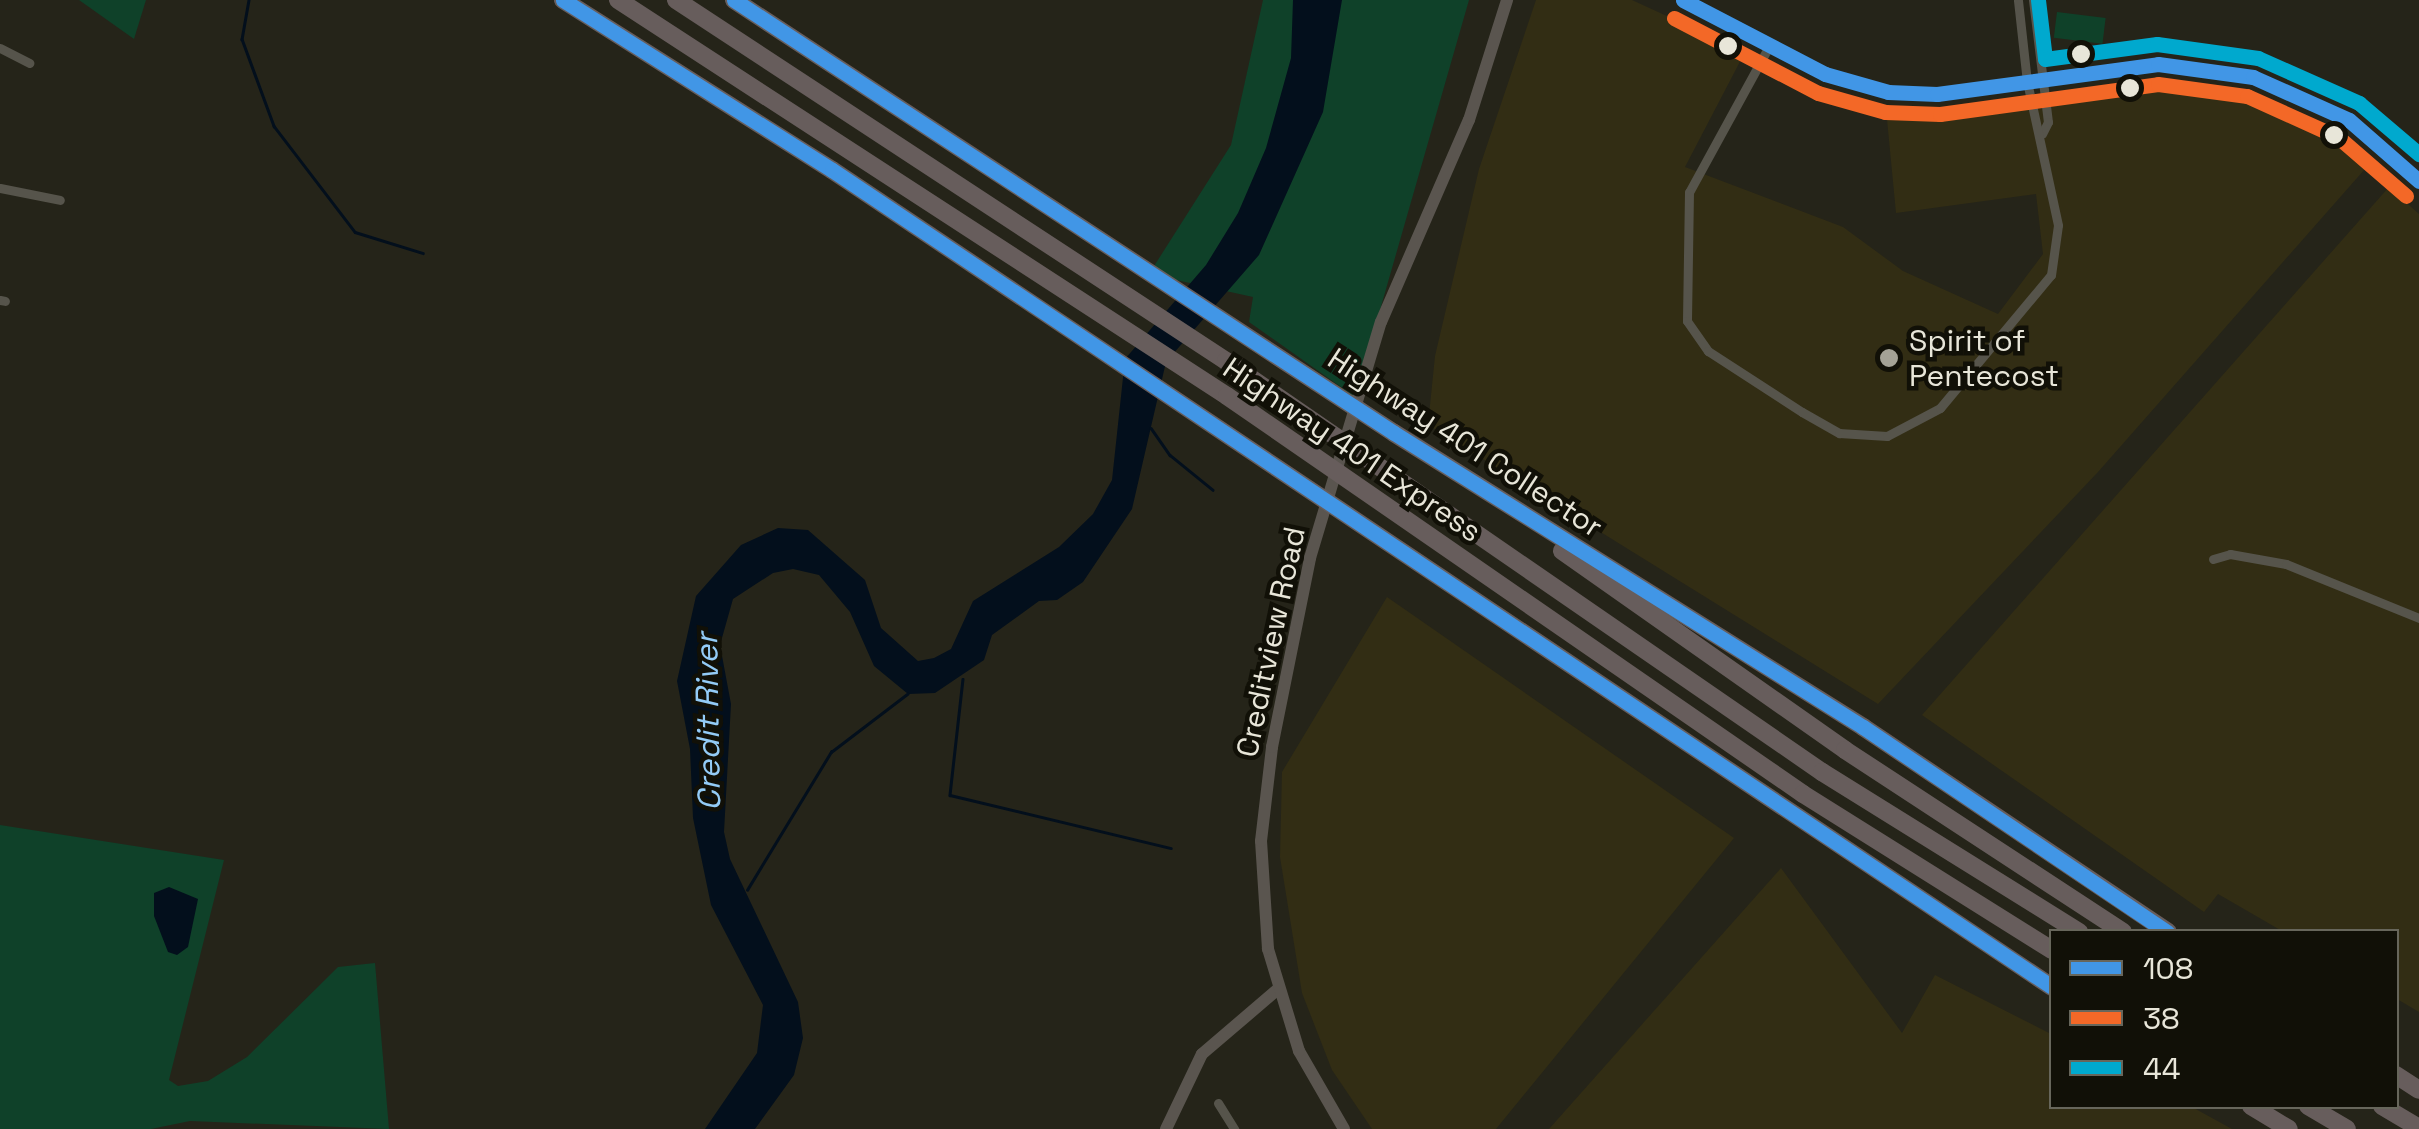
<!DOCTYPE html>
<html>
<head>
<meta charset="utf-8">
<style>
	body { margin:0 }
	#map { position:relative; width:2419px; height:1129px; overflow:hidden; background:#252419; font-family:"Space Grotesk",sans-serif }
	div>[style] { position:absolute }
	.built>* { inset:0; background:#322d14 }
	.green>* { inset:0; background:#0f4129; transform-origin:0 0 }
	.water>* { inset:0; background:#030f1c }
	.stream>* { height:2.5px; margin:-1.25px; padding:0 1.25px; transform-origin:1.25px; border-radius:1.25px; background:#030f1c }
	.street>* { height:9px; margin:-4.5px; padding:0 4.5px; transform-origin:4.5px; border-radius:4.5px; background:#56544b }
	.secondary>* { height:12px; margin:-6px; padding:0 6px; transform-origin:6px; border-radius:6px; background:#5a554f }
	.highway>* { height:18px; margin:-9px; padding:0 9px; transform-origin:9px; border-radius:9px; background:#675d5c }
	.bus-1>* { height:15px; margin:-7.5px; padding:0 7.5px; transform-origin:7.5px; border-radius:7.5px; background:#4196e6 }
	.bus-2>* { height:15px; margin:-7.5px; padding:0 7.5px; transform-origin:7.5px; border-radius:7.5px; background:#f36827 }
	.bus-3>* { height:15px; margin:-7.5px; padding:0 7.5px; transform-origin:7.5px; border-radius:7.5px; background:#00a9ce }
	.dots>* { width:28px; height:28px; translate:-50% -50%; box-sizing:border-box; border:5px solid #111007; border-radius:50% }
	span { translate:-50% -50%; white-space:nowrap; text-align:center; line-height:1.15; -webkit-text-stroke:9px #111007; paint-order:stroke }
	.poi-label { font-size:30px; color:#e8e6d9 }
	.left { translate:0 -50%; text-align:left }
	.street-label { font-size:30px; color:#e8e6d9 }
	.water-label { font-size:32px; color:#93cbf6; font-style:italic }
	.legend { position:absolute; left:2049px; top:929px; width:350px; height:180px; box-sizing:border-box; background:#111007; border:2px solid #67665b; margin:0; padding:12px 18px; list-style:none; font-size:30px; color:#e8e6d9 }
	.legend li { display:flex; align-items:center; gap:20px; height:50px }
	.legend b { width:50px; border:2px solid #67665b }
</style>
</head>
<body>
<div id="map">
	<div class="built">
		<i style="clip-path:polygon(1536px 0,1632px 0,1745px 52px,1685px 167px,1843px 227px,1903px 271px,1998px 314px,2043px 254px,2036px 194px,1896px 213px,1886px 109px,1930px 111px,2153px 82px,2256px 97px,2309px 119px,2372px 161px,2098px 472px,1878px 704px,1428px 425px,1435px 356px,1479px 169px)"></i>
		<i style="clip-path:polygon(2389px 187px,2419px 214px,2419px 1012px,2397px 999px,2396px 932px,2282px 931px,2218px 894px,2204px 912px,1922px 715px)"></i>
		<i style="clip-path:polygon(1387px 597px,1734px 838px,1496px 1129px,1372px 1129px,1332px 1070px,1302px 993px,1280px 857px,1282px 772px)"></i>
		<i style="clip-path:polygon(1781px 868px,1902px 1033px,1935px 975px,2051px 1034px,2052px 1106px,2192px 1107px,2232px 1129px,1549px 1129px)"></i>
	</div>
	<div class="green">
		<i style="clip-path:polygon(79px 0,146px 0,134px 39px)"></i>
		<i style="clip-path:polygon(1263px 0,1469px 0,1355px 397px,1249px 322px,1253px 297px,1149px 274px,1231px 145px)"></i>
		<i style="left:2057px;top:12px;width:49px;height:26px;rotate:7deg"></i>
		<i style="clip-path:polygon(0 825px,224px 860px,169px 1080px,178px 1086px,208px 1081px,247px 1057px,338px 967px,375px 963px,389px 1129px,190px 1121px,151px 1129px,0 1129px)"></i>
	</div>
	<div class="water">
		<i style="clip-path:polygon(1293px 0,1342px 0,1323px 112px,1259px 255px,1166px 362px,1132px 509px,1083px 582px,1057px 600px,1039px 601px,992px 635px,984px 660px,935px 693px,908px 694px,874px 666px,850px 612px,819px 575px,793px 569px,773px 573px,733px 599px,720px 645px,731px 704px,724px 832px,730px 859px,798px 1002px,803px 1038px,794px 1075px,755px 1129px,705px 1129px,757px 1053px,763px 1005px,711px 905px,693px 818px,690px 749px,677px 681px,696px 596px,741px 545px,778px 528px,808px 530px,865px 580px,881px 628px,918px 661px,934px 658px,951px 649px,973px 601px,1059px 547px,1093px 514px,1112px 480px,1125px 359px,1206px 265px,1238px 213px,1266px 148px,1291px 58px)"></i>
		<i style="clip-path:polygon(169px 887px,198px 899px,188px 947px,177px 955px,168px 952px,154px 916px,154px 893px)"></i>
	</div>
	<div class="stream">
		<i style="left:249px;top:0;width:40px;rotate:100deg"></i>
		<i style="left:242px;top:39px;width:93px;rotate:69.8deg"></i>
		<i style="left:274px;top:126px;width:133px;rotate:52.6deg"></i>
		<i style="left:355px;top:232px;width:71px;rotate:17.2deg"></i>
		<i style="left:1151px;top:428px;width:33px;rotate:55deg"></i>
		<i style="left:1170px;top:455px;width:55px;rotate:39.1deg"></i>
		<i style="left:963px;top:679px;width:117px;rotate:96.4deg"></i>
		<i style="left:950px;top:795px;width:227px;rotate:13.5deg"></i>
		<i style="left:747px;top:890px;width:162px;rotate:-58.7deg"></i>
		<i style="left:831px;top:752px;width:96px;rotate:-37.3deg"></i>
	</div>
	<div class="street">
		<i style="left:2033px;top:0;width:123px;rotate:83deg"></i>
		<i style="left:2048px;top:122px;width:13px;rotate:117deg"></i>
		<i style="left:0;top:48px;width:33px;rotate:27deg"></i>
		<i style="left:1768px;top:48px;width:164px;rotate:118.7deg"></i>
		<i style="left:1689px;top:192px;width:129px;rotate:90.9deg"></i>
		<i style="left:1687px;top:321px;width:37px;rotate:55deg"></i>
		<i style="left:1708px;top:351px;width:112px;rotate:33deg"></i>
		<i style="left:1802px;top:412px;width:43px;rotate:29.6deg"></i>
		<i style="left:1839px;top:433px;width:48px;rotate:3.6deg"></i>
		<i style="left:1887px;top:436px;width:60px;rotate:-27.8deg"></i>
		<i style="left:1940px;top:408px;width:173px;rotate:-50.2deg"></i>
		<i style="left:2051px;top:275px;width:50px;rotate:-82deg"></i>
		<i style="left:2058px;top:225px;width:146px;rotate:-102.2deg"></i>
		<i style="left:2027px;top:82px;width:82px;rotate:-96.3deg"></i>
		<i style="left:0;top:188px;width:61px;rotate:11.3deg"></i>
		<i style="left:0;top:300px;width:5px;rotate:11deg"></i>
		<i style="left:2213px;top:559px;width:18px;rotate:-16deg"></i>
		<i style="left:2230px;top:554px;width:57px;rotate:10.1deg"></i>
		<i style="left:2286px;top:564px;width:144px;rotate:22.1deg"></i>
		<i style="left:1218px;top:1103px;width:31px;rotate:58deg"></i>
	</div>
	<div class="secondary">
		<i style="left:1683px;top:0;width:160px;rotate:27.5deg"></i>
		<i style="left:1825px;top:74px;width:66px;rotate:15.9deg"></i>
		<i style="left:1888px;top:92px;width:49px;rotate:2.3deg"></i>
		<i style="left:1937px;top:94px;width:223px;rotate:-7.7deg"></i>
		<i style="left:2158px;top:64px;width:96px;rotate:7.8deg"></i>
		<i style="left:2253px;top:77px;width:105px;rotate:24.1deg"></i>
		<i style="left:2349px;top:120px;width:93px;rotate:41.1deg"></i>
		<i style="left:1166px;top:1129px;width:83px;rotate:-64.4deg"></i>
		<i style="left:1202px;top:1054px;width:100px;rotate:-40.5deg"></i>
		<i style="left:1344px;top:1129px;width:90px;rotate:-120deg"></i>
		<i style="left:1299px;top:1051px;width:107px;rotate:-106.9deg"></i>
		<i style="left:1268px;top:949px;width:108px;rotate:-93.7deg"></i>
		<i style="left:1261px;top:841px;width:95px;rotate:-83.3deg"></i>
		<i style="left:1272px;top:747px;width:193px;rotate:-78.6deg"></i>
		<i style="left:1310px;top:558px;width:246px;rotate:-73.3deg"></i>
		<i style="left:1381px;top:322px;width:220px;rotate:-66.5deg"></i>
		<i style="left:1469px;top:120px;width:126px;rotate:-72.4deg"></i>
	</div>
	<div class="highway">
		<i style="left:563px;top:0;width:318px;rotate:32.3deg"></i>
		<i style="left:832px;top:170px;width:1468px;rotate:33.81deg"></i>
		<i style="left:618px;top:0;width:726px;rotate:33.03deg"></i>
		<i style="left:1227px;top:396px;width:700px;rotate:34.64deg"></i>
		<i style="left:1803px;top:794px;width:294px;rotate:32.1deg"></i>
		<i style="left:676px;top:0;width:658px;rotate:33.28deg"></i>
		<i style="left:1226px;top:361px;width:724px;rotate:34.59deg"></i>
		<i style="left:1822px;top:772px;width:303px;rotate:31.9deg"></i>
		<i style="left:734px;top:0;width:789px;rotate:33.27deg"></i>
		<i style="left:1394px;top:433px;width:554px;rotate:32.08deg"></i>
		<i style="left:1863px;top:727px;width:367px;rotate:33.9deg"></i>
		<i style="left:1562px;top:551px;width:346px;rotate:35.1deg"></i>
		<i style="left:1845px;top:750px;width:332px;rotate:33.2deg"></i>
		<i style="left:2396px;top:1075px;width:27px;rotate:33deg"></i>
		<i style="left:2251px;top:1106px;width:44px;rotate:31.2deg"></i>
		<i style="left:2308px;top:1106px;width:45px;rotate:30.5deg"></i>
		<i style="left:2382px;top:1106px;width:43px;rotate:30.7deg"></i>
	</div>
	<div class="bus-1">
		<i style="left:563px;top:0;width:318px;rotate:32.3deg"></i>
		<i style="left:832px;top:170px;width:1468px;rotate:33.81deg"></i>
		<i style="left:734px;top:0;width:789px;rotate:33.27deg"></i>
		<i style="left:1394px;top:433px;width:554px;rotate:32.08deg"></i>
		<i style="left:1863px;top:727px;width:367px;rotate:34deg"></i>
		<i style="left:1683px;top:0;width:160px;rotate:27.5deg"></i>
		<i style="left:1825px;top:74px;width:66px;rotate:15.9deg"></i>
		<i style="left:1888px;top:92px;width:49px;rotate:2.3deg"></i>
		<i style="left:1937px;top:94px;width:223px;rotate:-7.7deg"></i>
		<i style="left:2158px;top:64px;width:96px;rotate:7.8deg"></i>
		<i style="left:2253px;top:77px;width:105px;rotate:24.1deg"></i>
		<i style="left:2349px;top:120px;width:93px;rotate:41.1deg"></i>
	</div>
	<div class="bus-2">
		<i style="left:1674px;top:18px;width:162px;rotate:27.5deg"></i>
		<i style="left:1818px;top:93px;width:70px;rotate:15.8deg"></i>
		<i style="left:1885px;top:112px;width:55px;rotate:2.1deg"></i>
		<i style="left:1940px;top:114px;width:220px;rotate:-7.8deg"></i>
		<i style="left:2158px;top:84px;width:90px;rotate:7.7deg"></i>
		<i style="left:2247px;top:96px;width:100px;rotate:24.3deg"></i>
		<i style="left:2338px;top:137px;width:90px;rotate:40.9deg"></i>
	</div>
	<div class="bus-3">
		<i style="left:2038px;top:0;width:59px;rotate:83.2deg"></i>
		<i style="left:2045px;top:59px;width:113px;rotate:-7.6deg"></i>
		<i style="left:2157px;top:44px;width:102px;rotate:7.9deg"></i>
		<i style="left:2258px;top:58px;width:111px;rotate:24deg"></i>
		<i style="left:2359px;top:103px;width:79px;rotate:40.4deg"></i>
	</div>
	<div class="dots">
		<i style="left:1728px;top:46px;background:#e8e6d9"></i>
		<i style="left:2081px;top:54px;background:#e8e6d9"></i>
		<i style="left:2130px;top:88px;background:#e8e6d9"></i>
		<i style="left:2334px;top:135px;background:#e8e6d9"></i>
		<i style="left:1889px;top:358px;background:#a4a296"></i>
	</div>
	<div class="poi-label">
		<span class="left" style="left:1909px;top:358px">Spirit of<br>Pentecost</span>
	</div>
	<div class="street-label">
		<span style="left:1465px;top:443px;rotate:33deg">Highway 401 Collector</span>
		<span style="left:1352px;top:450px;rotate:34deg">Highway 401 Express</span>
		<span style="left:1271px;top:642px;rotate:-78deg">Creditview Road</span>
	</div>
	<div class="water-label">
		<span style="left:708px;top:722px;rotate:-91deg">Credit River</span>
	</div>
	<ul class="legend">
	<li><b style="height:12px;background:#4196e6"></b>108</li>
	<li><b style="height:12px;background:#f36827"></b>38</li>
	<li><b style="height:12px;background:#00a9ce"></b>44</li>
	</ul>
</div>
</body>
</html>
